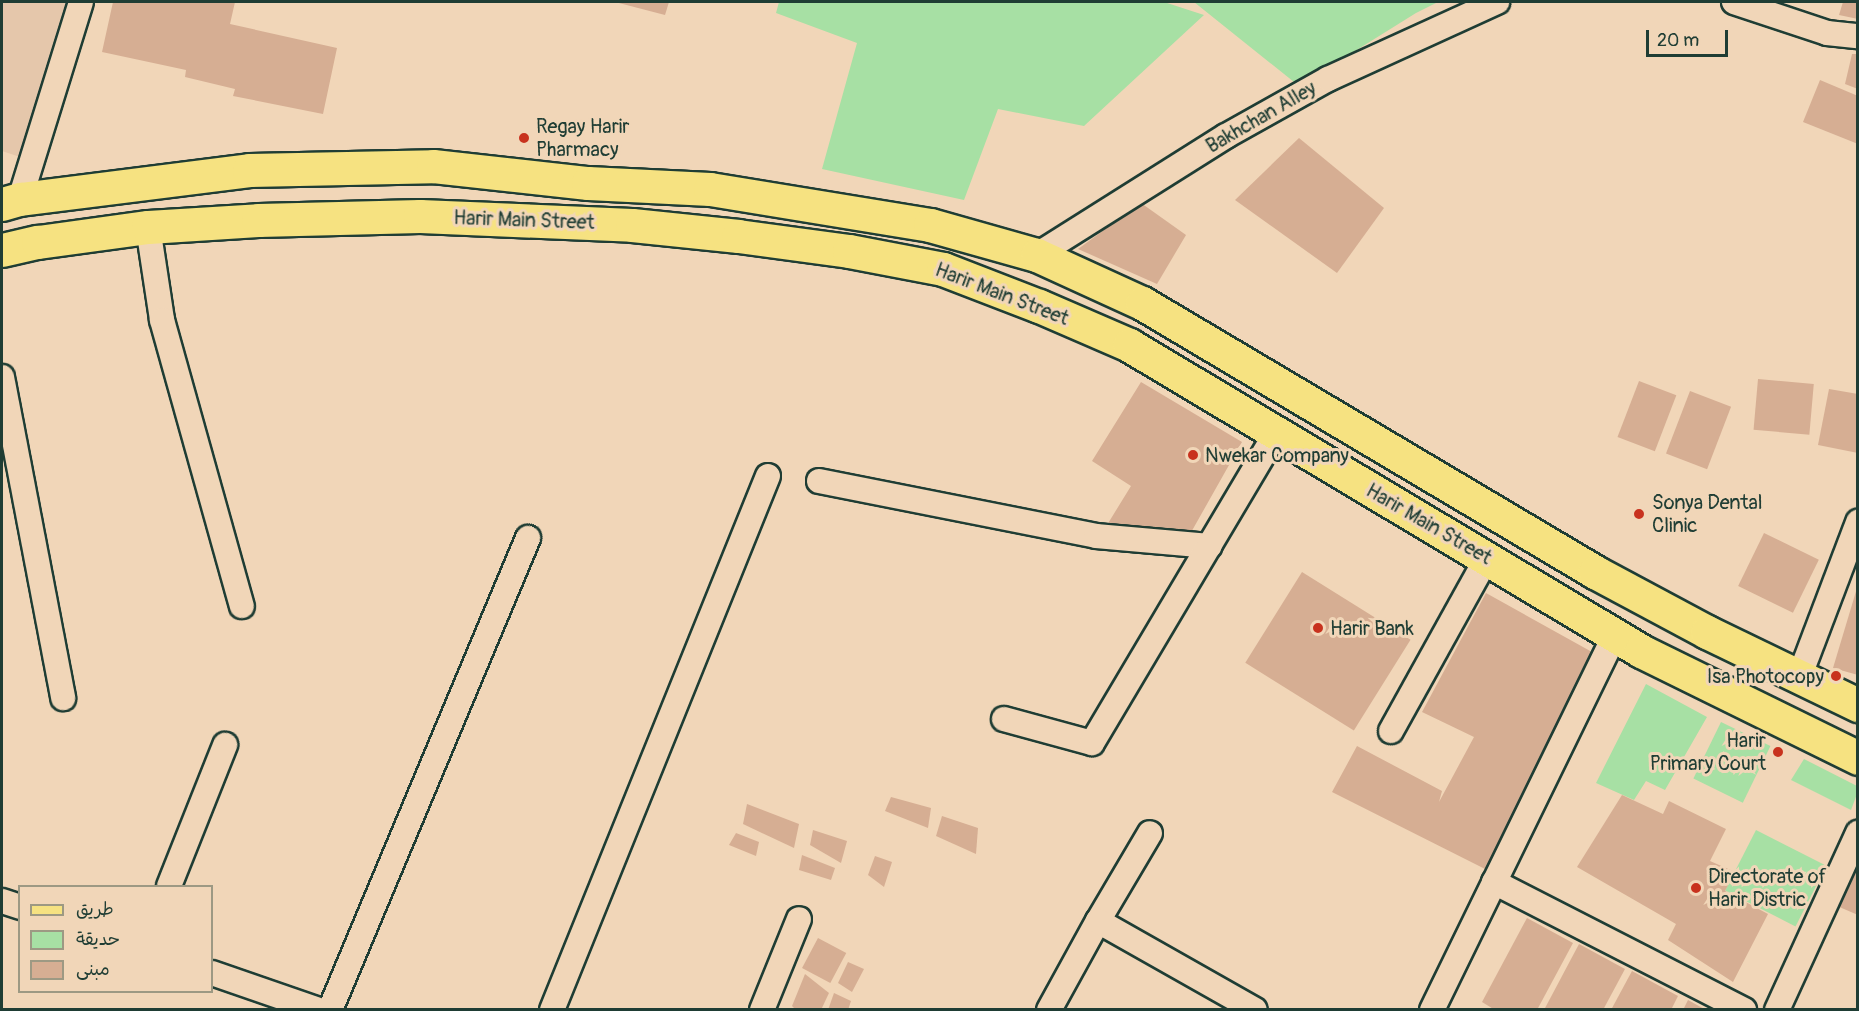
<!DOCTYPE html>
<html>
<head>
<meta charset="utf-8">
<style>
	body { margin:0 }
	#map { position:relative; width:1859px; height:1011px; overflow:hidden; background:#f1d6b8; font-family:Pangolin,"Playpen Sans Arabic",sans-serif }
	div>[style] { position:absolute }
	.built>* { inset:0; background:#e5c7ab }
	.green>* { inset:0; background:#a7e0a4; transform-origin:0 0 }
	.building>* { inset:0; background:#d6ae93; transform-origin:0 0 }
	.roads { filter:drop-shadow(2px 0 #1f3d34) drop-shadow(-2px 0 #1f3d34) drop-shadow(0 2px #1f3d34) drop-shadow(0 -2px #1f3d34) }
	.street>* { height:24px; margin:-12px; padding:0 12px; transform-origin:12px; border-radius:12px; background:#f1d6b8 }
	.primary>* { height:33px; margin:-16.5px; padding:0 16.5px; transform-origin:16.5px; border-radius:16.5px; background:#f6e281 }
	.dots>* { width:16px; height:16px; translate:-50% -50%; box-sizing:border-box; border:3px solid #f1d6b8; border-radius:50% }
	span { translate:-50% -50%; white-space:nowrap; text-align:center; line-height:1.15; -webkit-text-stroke:6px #f1d6b8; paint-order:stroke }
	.street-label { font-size:20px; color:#1f3d34 }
	.poi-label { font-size:20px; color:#1f3d34 }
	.left { translate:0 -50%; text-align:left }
	.right { translate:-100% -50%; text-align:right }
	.frame { position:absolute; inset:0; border:3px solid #1f3d34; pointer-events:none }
	.legend { position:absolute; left:18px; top:885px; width:195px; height:108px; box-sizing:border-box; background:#f1d6b8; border:2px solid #9d9983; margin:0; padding:8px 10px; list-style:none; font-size:18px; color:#1f3d34 }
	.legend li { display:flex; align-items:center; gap:12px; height:30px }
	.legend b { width:30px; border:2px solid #9d9983 }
	.scale { position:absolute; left:1646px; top:30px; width:82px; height:27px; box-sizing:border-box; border:3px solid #1f3d34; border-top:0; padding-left:8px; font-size:18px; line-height:21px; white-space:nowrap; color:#1f3d34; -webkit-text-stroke:4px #f1d6b8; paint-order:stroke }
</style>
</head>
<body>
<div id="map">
	<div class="built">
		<i style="clip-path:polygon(2px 2px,67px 2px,23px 158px,2px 151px)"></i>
	</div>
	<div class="green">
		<i style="clip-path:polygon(779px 2px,1164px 2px,1204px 15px,1084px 126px,998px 109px,964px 200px,822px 169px,857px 43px,776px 13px)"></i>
		<i style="clip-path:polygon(1194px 2px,1438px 2px,1416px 13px,1299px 86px)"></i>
		<i style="clip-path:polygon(1646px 684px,1707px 717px,1665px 790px,1646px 781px,1634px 800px,1596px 783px)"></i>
		<i style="left:1721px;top:722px;width:55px;height:63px;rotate:26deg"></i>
		<i style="clip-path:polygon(1804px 759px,1857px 786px,1857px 794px,1851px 810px,1791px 780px)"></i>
		<i style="left:1756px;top:830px;width:79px;height:68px;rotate:27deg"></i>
	</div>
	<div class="building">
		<i style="clip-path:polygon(113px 2px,235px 2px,230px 24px,337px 48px,323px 114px,233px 96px,235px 89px,185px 77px,186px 70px,102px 52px)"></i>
		<i style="clip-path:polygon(615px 2px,669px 2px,665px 15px)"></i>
		<i style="clip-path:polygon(1843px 2px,1858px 2px,1858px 19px,1839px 15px)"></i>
		<i style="clip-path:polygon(1852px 54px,1858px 54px,1858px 89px,1845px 84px)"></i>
		<i style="clip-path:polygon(1820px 80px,1858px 96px,1858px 144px,1803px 122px)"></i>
		<i style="clip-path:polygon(1299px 138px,1384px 208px,1337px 273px,1235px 200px)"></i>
		<i style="clip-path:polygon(1141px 203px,1186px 235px,1157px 284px,1078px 249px)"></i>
		<i style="left:1758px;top:379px;width:56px;height:51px;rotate:5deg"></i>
		<i style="left:1639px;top:381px;width:40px;height:60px;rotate:21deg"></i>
		<i style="clip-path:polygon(1141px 382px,1242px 442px,1189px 536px,1107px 525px,1131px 486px,1092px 461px)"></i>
		<i style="clip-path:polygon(1829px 389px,1858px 394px,1858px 453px,1818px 445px)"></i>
		<i style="left:1690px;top:391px;width:44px;height:67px;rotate:21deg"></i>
		<i style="left:1764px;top:533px;width:61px;height:59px;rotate:26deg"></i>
		<i style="left:1302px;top:572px;width:128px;height:107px;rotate:32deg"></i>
		<i style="clip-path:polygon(1857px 588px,1858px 588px,1858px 675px,1833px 668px)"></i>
		<i style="clip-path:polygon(1486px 593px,1601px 657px,1491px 872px,1332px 792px,1357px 746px,1442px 791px,1439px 802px,1474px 737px,1422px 712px)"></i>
		<i style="clip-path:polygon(1622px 795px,1663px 814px,1669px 801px,1726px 829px,1710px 861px,1735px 872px,1725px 891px,1768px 914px,1733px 982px,1668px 940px,1676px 924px,1577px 867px)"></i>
		<i style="clip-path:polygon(891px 797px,931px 808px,928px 828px,885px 811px)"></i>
		<i style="clip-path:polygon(747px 804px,799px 824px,794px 848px,743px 824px)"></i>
		<i style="clip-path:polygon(942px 816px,978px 828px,976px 854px,936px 836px)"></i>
		<i style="clip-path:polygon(813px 830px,847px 841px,841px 863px,810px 845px)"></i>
		<i style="clip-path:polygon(736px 833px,759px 842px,756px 856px,729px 845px)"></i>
		<i style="clip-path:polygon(802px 855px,835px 868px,831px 880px,799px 870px)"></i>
		<i style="clip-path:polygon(875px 856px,892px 862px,884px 887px,868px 875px)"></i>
		<i style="clip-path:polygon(1858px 861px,1858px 915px,1837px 906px)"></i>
		<i style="clip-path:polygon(1527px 918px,1573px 943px,1537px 1010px,1495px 1010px,1482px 1002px)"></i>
		<i style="left:818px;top:938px;width:32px;height:34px;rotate:28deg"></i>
		<i style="clip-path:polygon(1579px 944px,1625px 969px,1603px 1010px,1544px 1010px)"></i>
		<i style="clip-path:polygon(848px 962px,864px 969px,852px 992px,838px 983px)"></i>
		<i style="clip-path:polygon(1632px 971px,1678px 996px,1671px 1010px,1611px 1010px)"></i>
		<i style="clip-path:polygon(805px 974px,829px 993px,821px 1010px,796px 1010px,792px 1006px)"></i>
		<i style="clip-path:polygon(834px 993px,851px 1001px,848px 1010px,828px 1010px)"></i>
		<i style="clip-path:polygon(1688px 1000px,1706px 1010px,1683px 1010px)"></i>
	</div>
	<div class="roads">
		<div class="street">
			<i style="left:1734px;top:2px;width:98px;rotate:18.4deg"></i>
			<i style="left:1827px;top:33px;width:31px;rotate:6deg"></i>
			<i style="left:20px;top:199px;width:206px;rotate:-72.8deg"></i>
			<i style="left:148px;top:227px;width:94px;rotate:81.4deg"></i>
			<i style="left:162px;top:320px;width:297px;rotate:74.4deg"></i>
			<i style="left:1037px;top:255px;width:223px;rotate:-32.2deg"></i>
			<i style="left:1226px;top:136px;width:117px;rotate:-29.2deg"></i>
			<i style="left:1328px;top:79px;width:186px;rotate:-24.5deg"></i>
			<i style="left:2px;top:377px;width:327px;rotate:79.2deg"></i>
			<i style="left:819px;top:481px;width:282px;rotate:11.2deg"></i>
			<i style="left:1096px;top:536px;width:114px;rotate:5deg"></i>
			<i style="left:1800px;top:675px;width:164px;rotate:-69.2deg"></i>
			<i style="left:1004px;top:719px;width:91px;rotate:15.3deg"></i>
			<i style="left:1092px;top:743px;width:360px;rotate:-59.3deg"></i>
			<i style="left:1391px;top:731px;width:198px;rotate:-61deg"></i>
			<i style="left:1494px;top:882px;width:281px;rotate:27.1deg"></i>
			<i style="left:169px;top:886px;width:152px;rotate:-68.3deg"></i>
			<i style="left:2px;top:901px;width:19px;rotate:18deg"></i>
			<i style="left:1098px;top:921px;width:102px;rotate:-59.4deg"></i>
			<i style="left:212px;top:973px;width:113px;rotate:19.1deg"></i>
			<i style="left:330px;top:1010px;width:512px;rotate:-67.24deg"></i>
			<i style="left:552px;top:1010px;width:576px;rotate:-67.98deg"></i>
			<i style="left:762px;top:1010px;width:98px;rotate:-67.9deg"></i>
			<i style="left:1049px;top:1010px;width:102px;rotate:-61.2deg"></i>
			<i style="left:1098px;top:921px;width:180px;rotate:29.5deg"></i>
			<i style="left:1432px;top:1010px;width:417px;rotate:-64deg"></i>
			<i style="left:1777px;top:1010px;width:195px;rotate:-65.4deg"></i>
		</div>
		<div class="primary">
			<i style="left:2px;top:204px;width:19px;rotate:-16deg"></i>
			<i style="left:20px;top:199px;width:231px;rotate:-7.2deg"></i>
			<i style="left:249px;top:170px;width:184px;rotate:-1.2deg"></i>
			<i style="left:433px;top:166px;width:156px;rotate:6.3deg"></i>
			<i style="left:588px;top:183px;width:122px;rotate:2.8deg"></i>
			<i style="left:710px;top:189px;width:223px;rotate:9.3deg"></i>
			<i style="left:930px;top:225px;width:111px;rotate:15.7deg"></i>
			<i style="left:1037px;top:255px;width:115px;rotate:24.6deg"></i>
			<i style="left:1142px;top:303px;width:527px;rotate:30.7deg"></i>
			<i style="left:1595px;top:572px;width:127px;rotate:28.2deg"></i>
			<i style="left:1707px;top:632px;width:168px;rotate:25.8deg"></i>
			<i style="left:2px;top:250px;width:37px;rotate:-13deg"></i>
			<i style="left:38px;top:242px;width:111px;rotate:-7.8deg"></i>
			<i style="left:148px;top:227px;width:110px;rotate:-3.6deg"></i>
			<i style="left:258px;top:220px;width:162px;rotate:-1.4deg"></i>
			<i style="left:420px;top:216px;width:212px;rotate:2.4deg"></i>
			<i style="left:632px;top:225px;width:107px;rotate:5.9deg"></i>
			<i style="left:738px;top:236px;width:112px;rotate:7.7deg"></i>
			<i style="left:849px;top:251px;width:96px;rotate:10.8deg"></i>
			<i style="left:943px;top:269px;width:103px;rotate:21.1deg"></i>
			<i style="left:1039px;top:306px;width:98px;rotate:23.4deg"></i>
			<i style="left:1129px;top:345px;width:596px;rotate:30.86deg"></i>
			<i style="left:1641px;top:651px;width:242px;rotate:26.2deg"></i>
		</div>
	</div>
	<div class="dots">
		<i style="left:524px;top:138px;background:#c8321e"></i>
		<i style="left:1193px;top:455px;background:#c8321e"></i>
		<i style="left:1639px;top:514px;background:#c8321e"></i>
		<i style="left:1318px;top:628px;background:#c8321e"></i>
		<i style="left:1836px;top:676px;background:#c8321e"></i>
		<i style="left:1778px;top:752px;background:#c8321e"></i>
		<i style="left:1696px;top:888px;background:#c8321e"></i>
	</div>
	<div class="street-label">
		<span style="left:1261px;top:117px;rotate:-30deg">Bakhchan Alley</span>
		<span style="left:524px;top:220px;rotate:2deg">Harir Main Street</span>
		<span style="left:1002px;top:294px;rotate:21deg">Harir Main Street</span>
		<span style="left:1429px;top:524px;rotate:30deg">Harir Main Street</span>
	</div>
	<div class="poi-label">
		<span class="left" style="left:536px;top:138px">Regay Harir<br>Pharmacy</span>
		<span class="left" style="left:1205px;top:455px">Nwekar Company</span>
		<span class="left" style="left:1652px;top:514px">Sonya Dental<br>Clinic</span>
		<span class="left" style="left:1330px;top:628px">Harir Bank</span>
		<span class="right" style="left:1824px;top:676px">Isa Photocopy</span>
		<span class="right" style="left:1766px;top:752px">Harir<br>Primary Court</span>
		<span class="left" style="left:1708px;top:888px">Directorate of<br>Harir Distric</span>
	</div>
	<div class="frame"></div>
	<ul class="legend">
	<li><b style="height:8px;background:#f6e281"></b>طريق</li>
	<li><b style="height:16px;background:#a7e0a4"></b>حديقة</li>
	<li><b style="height:16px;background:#d6ae93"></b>مبنى</li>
	</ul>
	<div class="scale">20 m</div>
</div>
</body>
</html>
